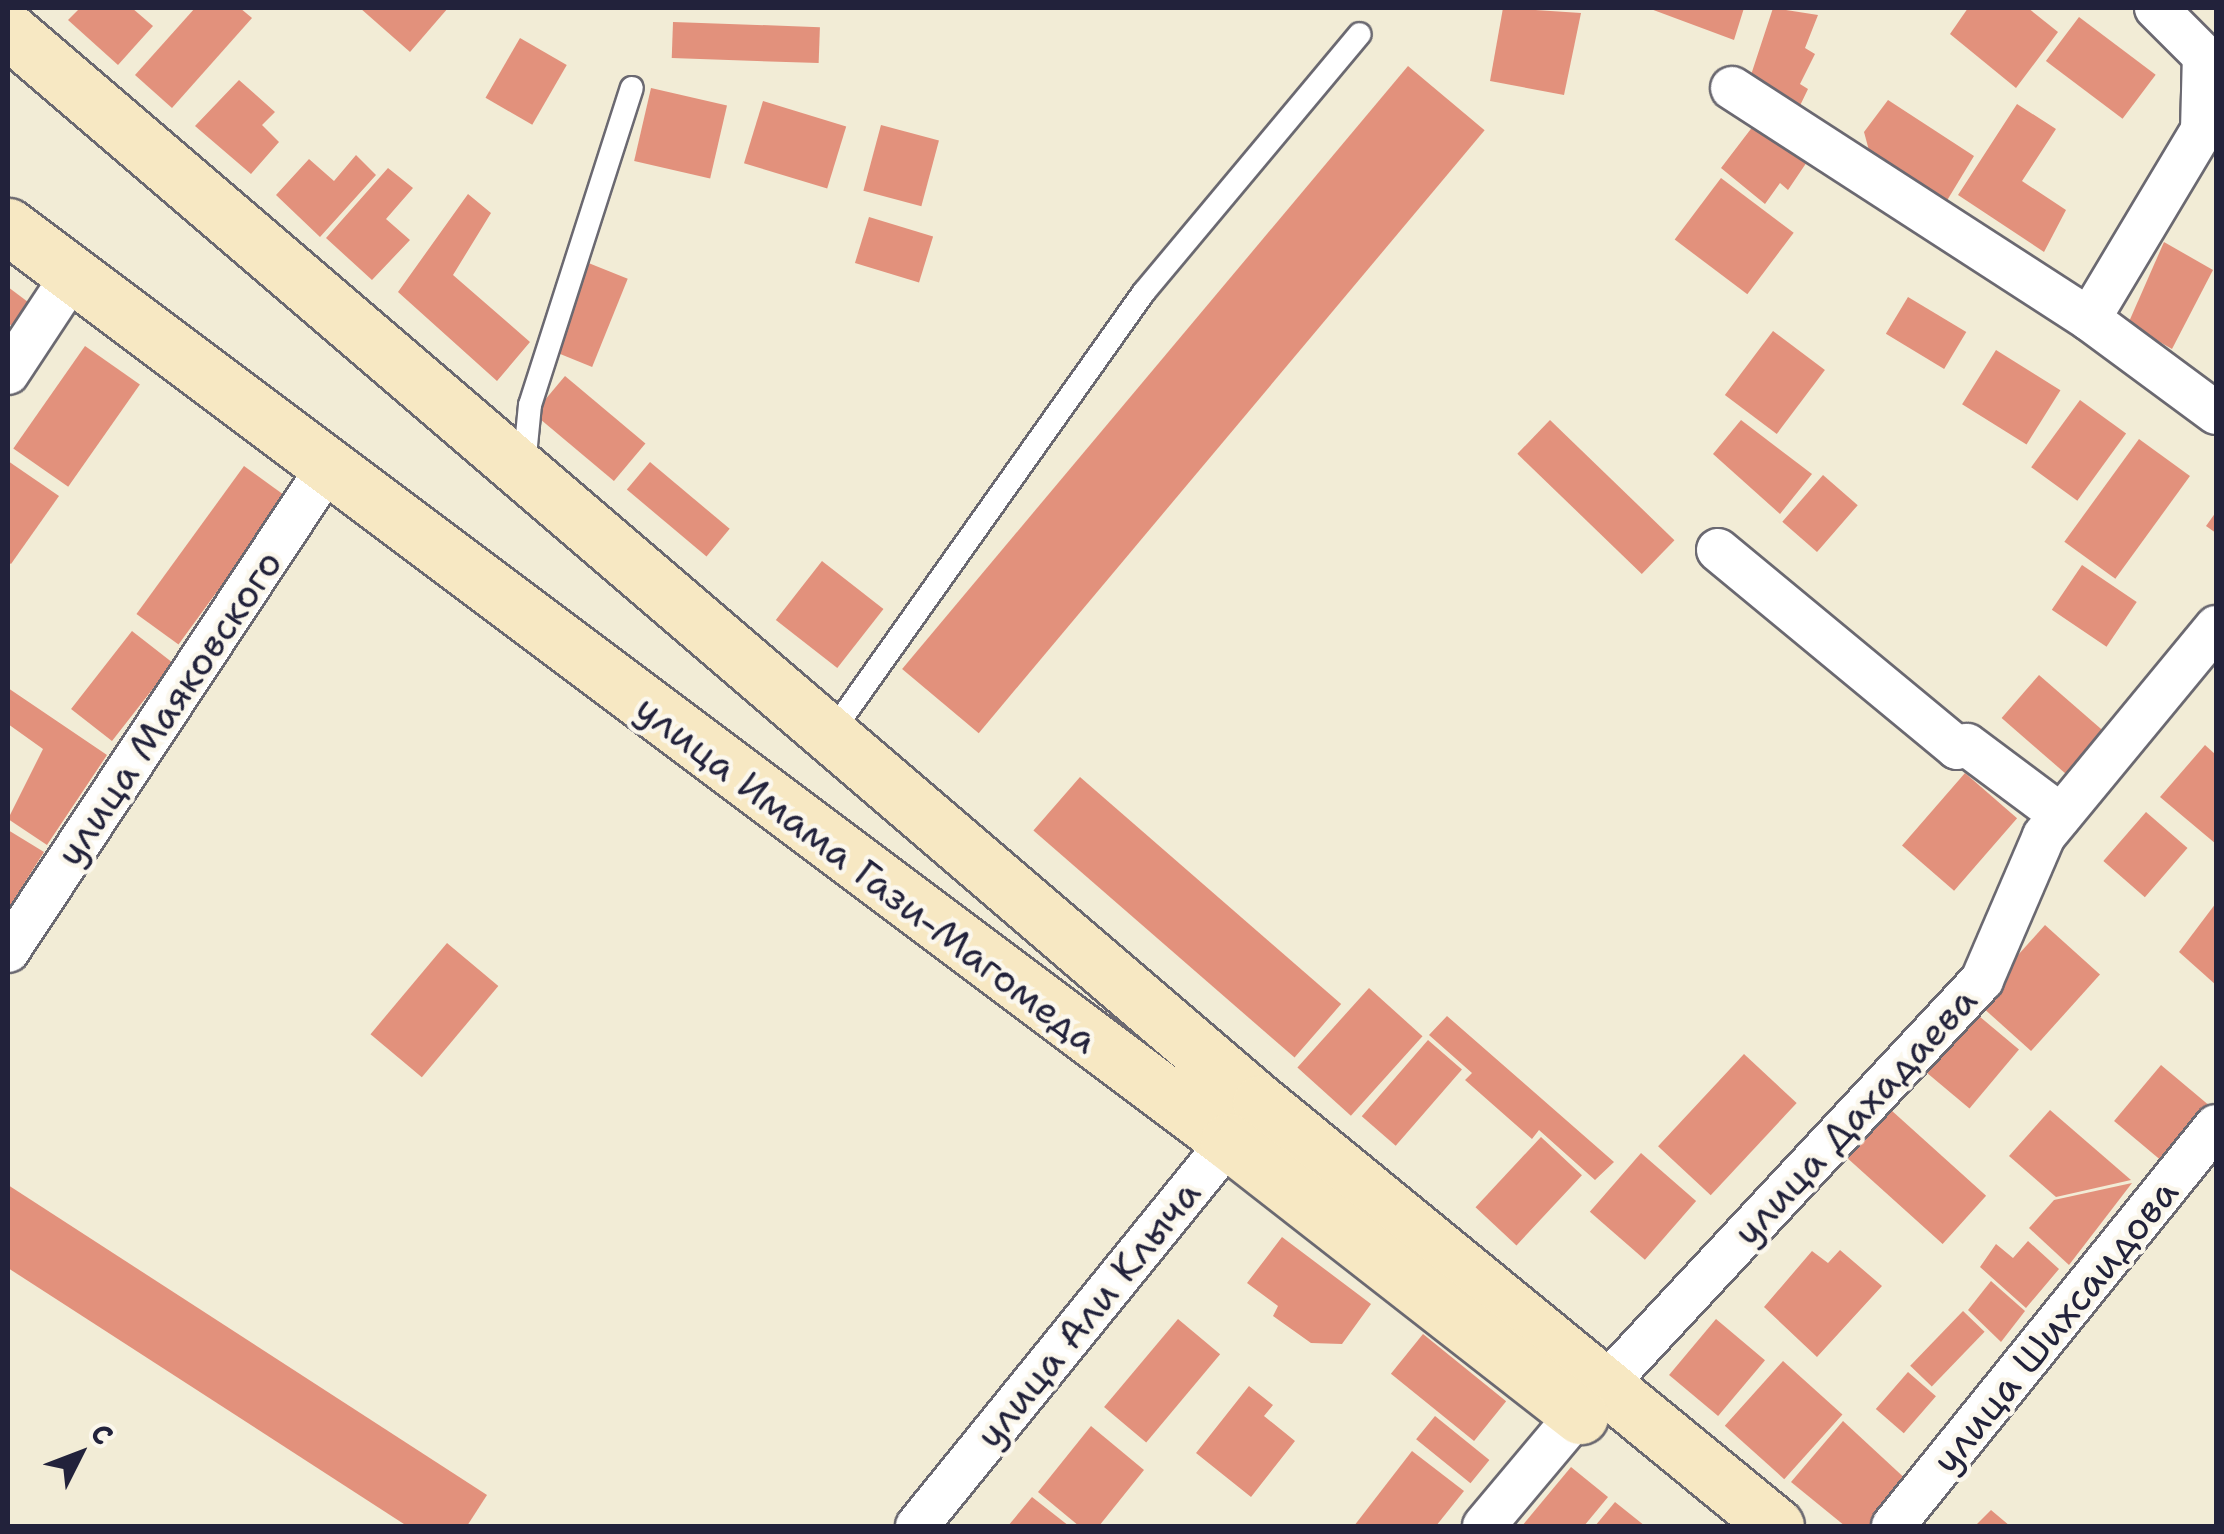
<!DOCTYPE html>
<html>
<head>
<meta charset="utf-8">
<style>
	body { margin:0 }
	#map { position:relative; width:2224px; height:1534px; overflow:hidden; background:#f2ecd6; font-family:"Shantell Sans",sans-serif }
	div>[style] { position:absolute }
	.building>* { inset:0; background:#e2917c; transform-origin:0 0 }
	.roads { filter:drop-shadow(2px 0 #6b6971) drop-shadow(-2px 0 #6b6971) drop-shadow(0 2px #6b6971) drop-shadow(0 -2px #6b6971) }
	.lane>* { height:22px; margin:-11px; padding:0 11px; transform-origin:11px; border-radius:11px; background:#fff }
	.street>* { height:42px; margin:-21px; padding:0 21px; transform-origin:21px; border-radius:21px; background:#fff }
	.secondary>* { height:55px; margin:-27.5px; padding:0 27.5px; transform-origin:27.5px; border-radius:27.5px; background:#f7e8c3 }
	span { translate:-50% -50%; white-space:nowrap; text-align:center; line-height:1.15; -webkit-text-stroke:9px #fbf7ec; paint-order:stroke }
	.street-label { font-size:38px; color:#22223b }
	.frame { position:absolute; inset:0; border:10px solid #22223b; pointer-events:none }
	.north { position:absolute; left:30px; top:1404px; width:100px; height:100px; -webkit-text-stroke:8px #fbf7ec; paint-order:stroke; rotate:48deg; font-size:28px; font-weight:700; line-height:40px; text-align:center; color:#22223b }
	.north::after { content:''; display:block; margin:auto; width:35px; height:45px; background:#22223b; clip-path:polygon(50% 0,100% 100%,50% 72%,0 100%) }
</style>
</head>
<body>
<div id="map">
	<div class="building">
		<i style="clip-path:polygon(80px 8px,132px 8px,153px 26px,118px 65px,68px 20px)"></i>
		<i style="clip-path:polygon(195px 8px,240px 8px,252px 18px,172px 108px,135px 75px)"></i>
		<i style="clip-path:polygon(360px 8px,448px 8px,410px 52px)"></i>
		<i style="clip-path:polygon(1503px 8px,1581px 13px,1564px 95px,1490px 81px)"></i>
		<i style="clip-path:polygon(1648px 8px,1744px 8px,1734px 40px)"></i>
		<i style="clip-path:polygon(1773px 8px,1818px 15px,1805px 48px,1815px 54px,1800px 84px,1808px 89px,1795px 116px,1748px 84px)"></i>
		<i style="clip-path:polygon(1968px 8px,2028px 8px,2058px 32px,2016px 88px,1950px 34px)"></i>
		<i style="left:2079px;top:17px;width:96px;height:55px;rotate:37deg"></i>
		<i style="left:673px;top:22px;width:147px;height:36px;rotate:2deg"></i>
		<i style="left:520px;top:38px;width:54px;height:69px;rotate:30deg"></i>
		<i style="left:1408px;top:66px;width:100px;height:787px;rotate:40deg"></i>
		<i style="clip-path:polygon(239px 80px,275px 112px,262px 125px,279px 142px,251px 174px,195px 126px)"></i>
		<i style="left:651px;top:88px;width:78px;height:75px;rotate:13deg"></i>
		<i style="clip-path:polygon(1888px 100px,1974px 156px,1940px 212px,1874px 169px,1864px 132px)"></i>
		<i style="left:763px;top:101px;width:87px;height:65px;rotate:17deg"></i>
		<i style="clip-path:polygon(2017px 104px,2056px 129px,2022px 181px,2066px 210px,2044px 252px,1958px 195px)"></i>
		<i style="clip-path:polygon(1760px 117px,1811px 156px,1788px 190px,1780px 183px,1765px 204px,1721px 168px)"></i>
		<i style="left:881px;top:125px;width:60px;height:68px;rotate:15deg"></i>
		<i style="clip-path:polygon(356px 155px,376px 175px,320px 237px,276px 195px,309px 159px,334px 181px)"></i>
		<i style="clip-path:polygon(388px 168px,413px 188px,386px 219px,410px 240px,372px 280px,326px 238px)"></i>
		<i style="left:1721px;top:178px;width:91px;height:77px;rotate:37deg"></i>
		<i style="clip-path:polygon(468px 194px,491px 213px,453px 275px,530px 342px,497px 381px,398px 292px)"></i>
		<i style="left:869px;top:217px;width:67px;height:48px;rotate:17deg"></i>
		<i style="clip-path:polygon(2164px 242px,2213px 270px,2172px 349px,2128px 324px)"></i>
		<i style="left:586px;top:262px;width:45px;height:95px;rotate:22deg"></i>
		<i style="clip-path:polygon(8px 287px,32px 305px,16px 329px,8px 323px)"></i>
		<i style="left:1908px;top:297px;width:68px;height:43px;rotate:31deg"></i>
		<i style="left:1773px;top:331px;width:65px;height:80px;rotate:37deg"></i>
		<i style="left:85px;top:346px;width:67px;height:125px;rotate:35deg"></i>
		<i style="left:1996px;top:350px;width:76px;height:64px;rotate:32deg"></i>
		<i style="left:565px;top:376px;width:105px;height:49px;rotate:40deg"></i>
		<i style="left:2080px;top:400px;width:57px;height:83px;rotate:36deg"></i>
		<i style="left:1550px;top:420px;width:173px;height:47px;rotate:44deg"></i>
		<i style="clip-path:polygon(1741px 420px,1812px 474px,1780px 514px,1713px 454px)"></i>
		<i style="left:2139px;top:439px;width:63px;height:127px;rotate:36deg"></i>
		<i style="clip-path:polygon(8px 461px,59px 496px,11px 564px,8px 562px)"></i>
		<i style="left:650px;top:462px;width:104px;height:36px;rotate:40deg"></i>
		<i style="left:244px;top:466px;width:52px;height:183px;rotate:36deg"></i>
		<i style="left:1823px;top:475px;width:46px;height:62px;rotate:41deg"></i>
		<i style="clip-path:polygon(2216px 512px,2216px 533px,2206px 526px)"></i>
		<i style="left:822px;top:561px;width:78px;height:75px;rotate:38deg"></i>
		<i style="left:2082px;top:565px;width:66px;height:54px;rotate:34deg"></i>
		<i style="left:132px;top:631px;width:52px;height:99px;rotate:38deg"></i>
		<i style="left:2039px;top:675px;width:88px;height:57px;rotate:41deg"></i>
		<i style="clip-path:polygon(8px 688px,107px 755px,47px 845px,8px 819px,43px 749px,8px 724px)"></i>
		<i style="clip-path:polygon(2205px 745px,2216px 755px,2216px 844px,2160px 797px)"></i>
		<i style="left:1965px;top:773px;width:69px;height:96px;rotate:41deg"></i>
		<i style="left:1080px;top:777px;width:346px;height:71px;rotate:41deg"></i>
		<i style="left:2146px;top:812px;width:55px;height:65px;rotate:41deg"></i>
		<i style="clip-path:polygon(8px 830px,44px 852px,8px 909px)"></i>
		<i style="clip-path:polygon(2216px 903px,2216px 985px,2179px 952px)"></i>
		<i style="left:2045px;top:925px;width:74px;height:103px;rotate:42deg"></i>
		<i style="left:447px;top:943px;width:67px;height:119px;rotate:40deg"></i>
		<i style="left:1369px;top:988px;width:72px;height:107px;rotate:42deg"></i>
		<i style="left:1973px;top:1011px;width:60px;height:77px;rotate:40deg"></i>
		<i style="clip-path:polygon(1447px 1016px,1614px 1162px,1595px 1180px,1539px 1130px,1532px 1139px,1465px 1080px,1472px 1073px,1429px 1035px)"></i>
		<i style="left:1428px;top:1040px;width:45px;height:101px;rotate:41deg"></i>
		<i style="left:1744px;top:1054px;width:72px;height:126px;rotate:43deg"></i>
		<i style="left:2161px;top:1065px;width:70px;height:73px;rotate:40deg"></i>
		<i style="left:1891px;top:1110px;width:128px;height:65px;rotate:42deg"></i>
		<i style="clip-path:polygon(2050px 1110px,2131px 1180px,2056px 1197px,2009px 1156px)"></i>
		<i style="left:1541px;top:1137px;width:56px;height:96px;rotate:43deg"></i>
		<i style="left:1641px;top:1153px;width:73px;height:78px;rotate:41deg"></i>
		<i style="clip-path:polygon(2132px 1183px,2069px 1265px,2029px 1228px,2054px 1200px)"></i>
		<i style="clip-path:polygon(8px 1185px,487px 1495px,467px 1526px,407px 1526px,8px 1268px)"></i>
		<i style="clip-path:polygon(1282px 1237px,1371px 1304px,1342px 1344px,1311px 1343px,1273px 1316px,1278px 1306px,1247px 1283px)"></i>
		<i style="clip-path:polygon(2028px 1241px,2059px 1269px,2026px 1308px,1980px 1267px,1996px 1244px,2013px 1258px)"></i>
		<i style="clip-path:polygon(1840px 1250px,1882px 1286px,1817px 1357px,1764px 1307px,1812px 1251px,1828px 1263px)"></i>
		<i style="clip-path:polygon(1991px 1281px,2025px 1311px,2001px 1342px,1968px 1310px)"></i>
		<i style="left:1963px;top:1311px;width:30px;height:76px;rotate:44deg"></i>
		<i style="left:1178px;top:1319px;width:55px;height:115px;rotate:40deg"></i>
		<i style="left:1716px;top:1319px;width:64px;height:73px;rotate:40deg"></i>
		<i style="left:1423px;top:1334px;width:107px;height:51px;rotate:39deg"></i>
		<i style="left:1783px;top:1361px;width:80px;height:87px;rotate:42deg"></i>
		<i style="left:1908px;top:1372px;width:37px;height:49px;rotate:41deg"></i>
		<i style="clip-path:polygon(1249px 1386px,1273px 1405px,1264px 1416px,1295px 1441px,1251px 1497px,1196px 1453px)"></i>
		<i style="left:1435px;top:1416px;width:70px;height:30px;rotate:39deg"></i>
		<i style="clip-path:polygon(1843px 1421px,1910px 1483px,1873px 1526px,1845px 1526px,1791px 1482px)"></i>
		<i style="clip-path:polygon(1091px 1426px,1144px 1470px,1099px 1526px,1079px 1526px,1038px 1492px)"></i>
		<i style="clip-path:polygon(1412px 1451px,1464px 1491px,1436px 1526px,1354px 1526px)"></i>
		<i style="clip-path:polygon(1571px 1467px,1608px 1497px,1584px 1526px,1522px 1526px)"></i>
		<i style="clip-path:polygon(1032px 1497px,1069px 1526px,1008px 1526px)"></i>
		<i style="clip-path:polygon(1615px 1502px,1645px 1526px,1595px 1526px)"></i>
		<i style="clip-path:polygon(1991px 1510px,2010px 1526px,1975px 1526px)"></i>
	</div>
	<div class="roads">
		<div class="lane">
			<i style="left:524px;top:466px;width:61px;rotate:-84.4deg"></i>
			<i style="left:530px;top:405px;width:333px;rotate:-72.2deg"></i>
			<i style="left:832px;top:732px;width:539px;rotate:-54.66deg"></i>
			<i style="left:1144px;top:292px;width:336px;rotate:-50.1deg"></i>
		</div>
		<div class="street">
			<i style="left:1732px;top:88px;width:425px;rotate:32.9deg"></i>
			<i style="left:2089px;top:319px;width:158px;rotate:36.5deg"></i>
			<i style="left:2089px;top:319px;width:220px;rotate:-59.1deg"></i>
			<i style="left:2202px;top:130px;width:74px;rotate:-88.5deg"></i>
			<i style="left:2204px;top:56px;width:68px;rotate:-135deg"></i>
			<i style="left:8px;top:373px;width:120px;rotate:-56.6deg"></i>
			<i style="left:1718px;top:550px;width:310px;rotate:39.6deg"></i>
			<i style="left:1957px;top:748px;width:10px;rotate:-17deg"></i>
			<i style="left:1967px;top:745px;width:117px;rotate:36.7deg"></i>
			<i style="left:8px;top:951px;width:584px;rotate:-56.53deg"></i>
			<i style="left:917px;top:1526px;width:524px;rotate:-50.96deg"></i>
			<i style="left:1484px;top:1526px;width:146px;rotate:-50deg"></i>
			<i style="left:1578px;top:1414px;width:593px;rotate:-47.05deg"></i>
			<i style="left:1982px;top:980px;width:157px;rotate:-66.7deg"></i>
			<i style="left:2044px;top:836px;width:271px;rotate:-50.5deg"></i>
			<i style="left:1893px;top:1526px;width:514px;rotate:-51.08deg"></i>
		</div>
		<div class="secondary">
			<i style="left:8px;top:30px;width:1649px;rotate:40.6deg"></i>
			<i style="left:1260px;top:1103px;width:667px;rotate:39.34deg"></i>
			<i style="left:8px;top:226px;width:1525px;rotate:36.87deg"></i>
			<i style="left:1228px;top:1141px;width:447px;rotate:38deg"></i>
		</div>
	</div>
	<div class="street-label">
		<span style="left:169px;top:708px;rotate:-56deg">улица Маяковского</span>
		<span style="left:867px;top:874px;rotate:37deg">улица Имама Гази-Магомеда</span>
		<span style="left:1855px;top:1116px;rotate:-47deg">улица Дахадаева</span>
		<span style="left:1088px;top:1314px;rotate:-51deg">улица Али Клыча</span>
		<span style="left:2055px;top:1326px;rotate:-51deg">улица Шихсаидова</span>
	</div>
	<div class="frame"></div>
	<div class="north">С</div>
</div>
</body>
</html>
